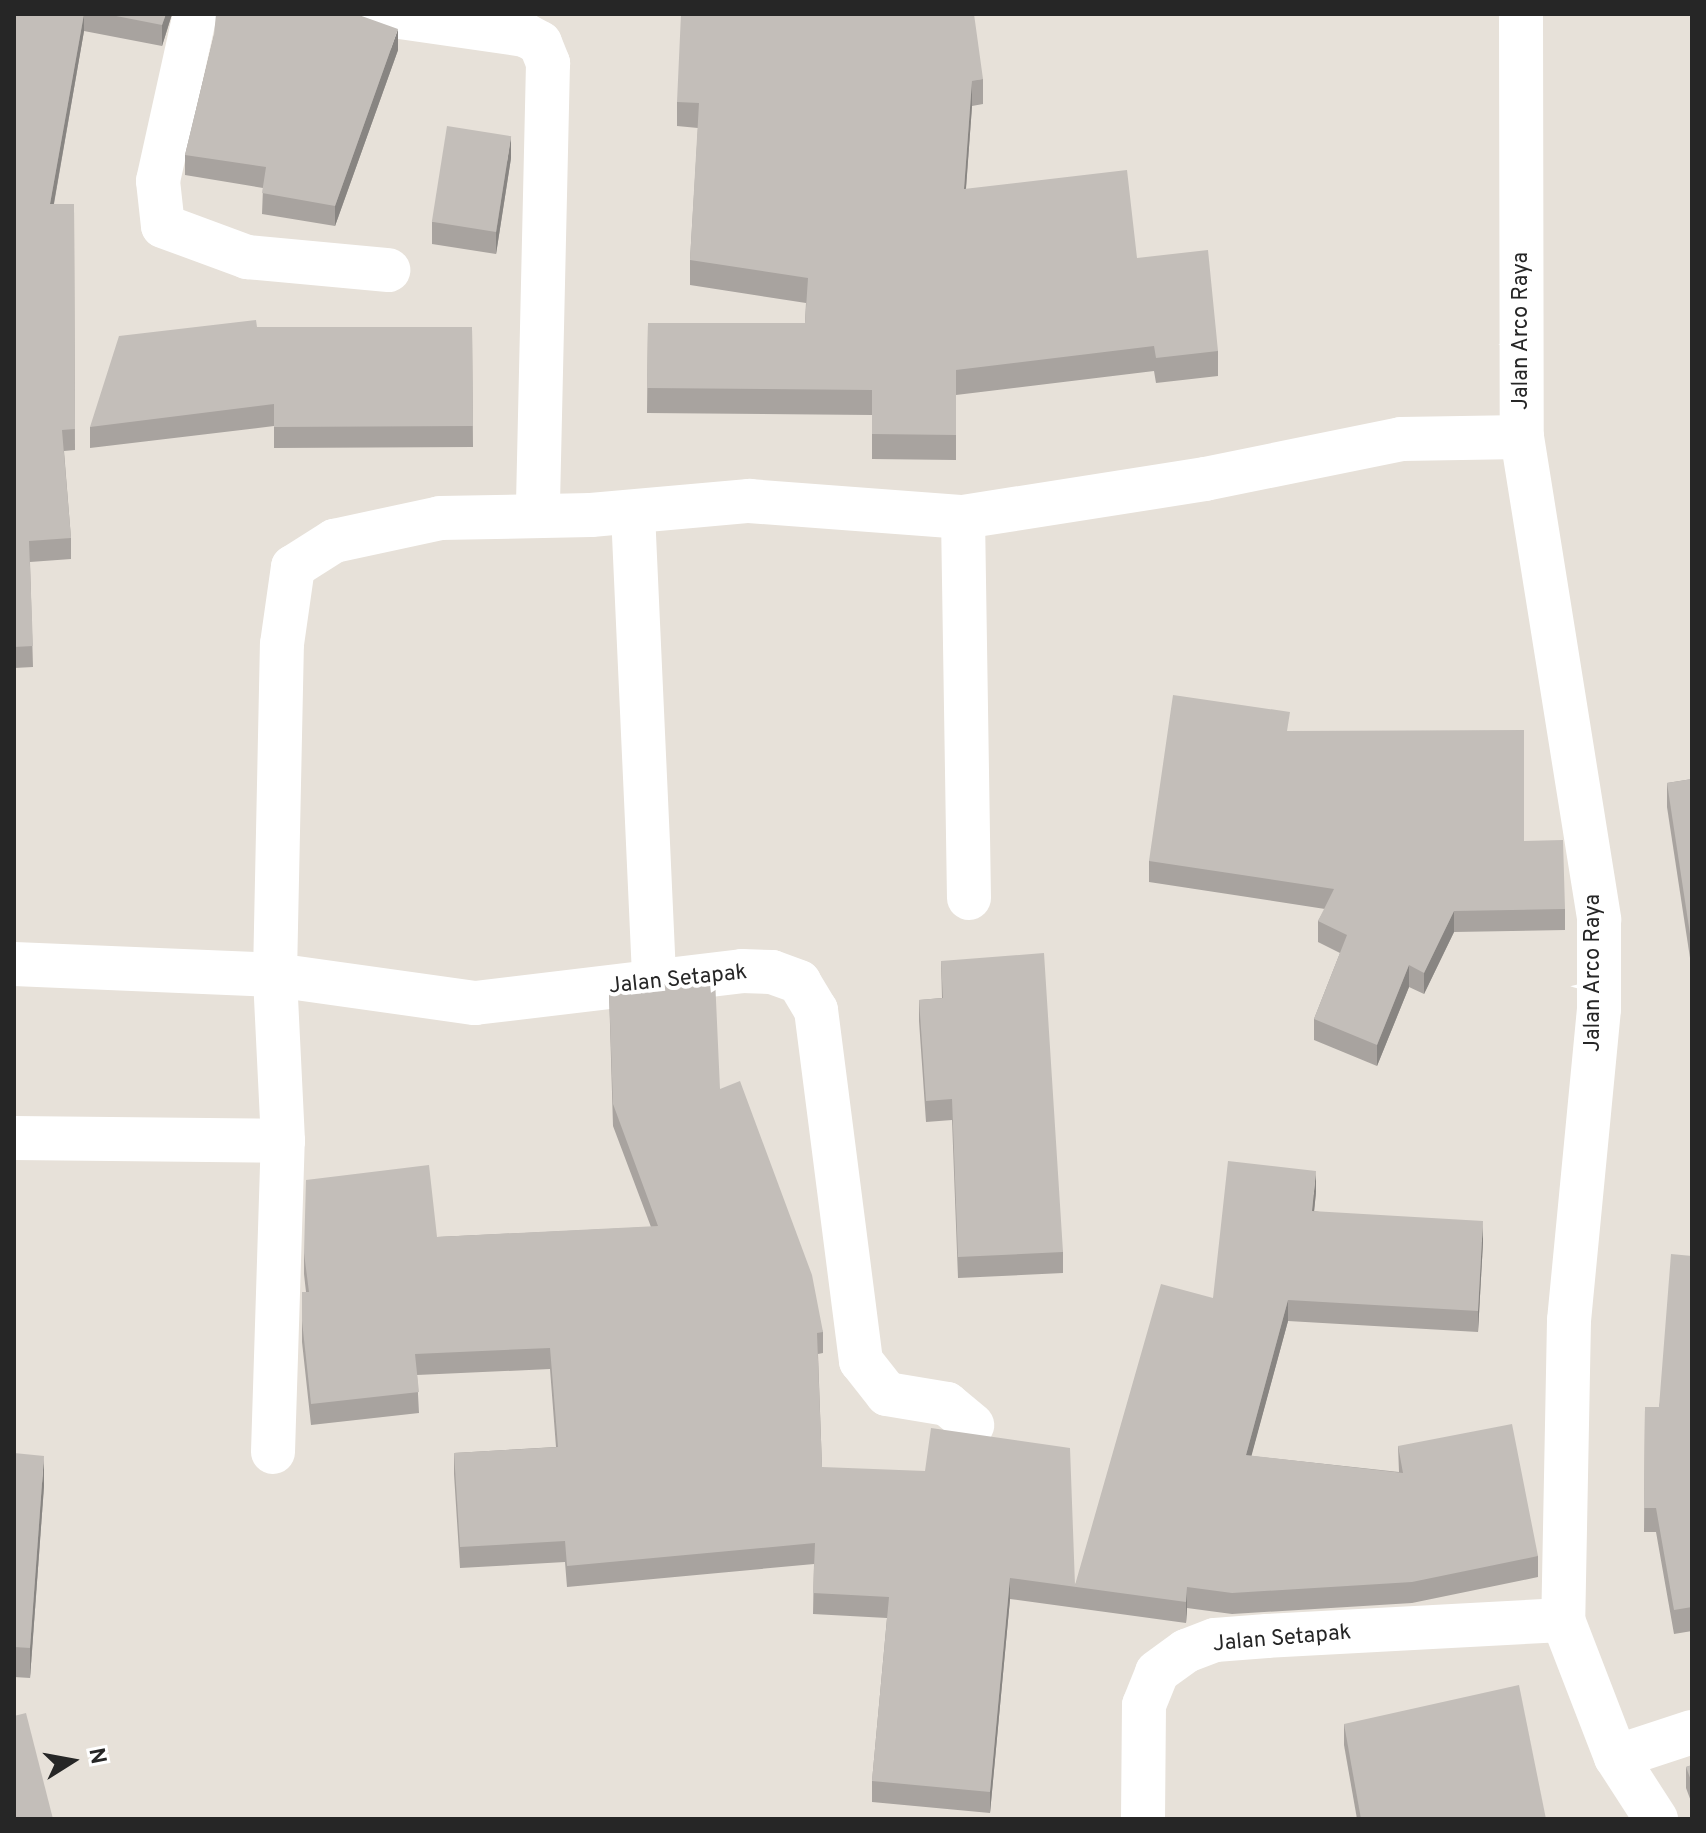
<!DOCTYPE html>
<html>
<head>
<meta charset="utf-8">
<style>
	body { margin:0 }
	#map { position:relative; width:1706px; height:1833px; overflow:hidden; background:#e7e1d9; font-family:Overpass,sans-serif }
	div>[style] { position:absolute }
	.minor>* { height:44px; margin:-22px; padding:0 22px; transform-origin:22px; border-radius:22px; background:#fff }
	.wall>* { inset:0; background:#a8a39f }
	.shaded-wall>* { inset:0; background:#888582 }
	.building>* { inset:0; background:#c3beb9; transform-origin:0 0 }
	span { translate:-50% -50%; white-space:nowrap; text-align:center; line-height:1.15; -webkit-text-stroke:8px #fff; paint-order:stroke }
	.street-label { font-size:22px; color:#262626 }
	.frame { position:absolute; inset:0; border:16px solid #262626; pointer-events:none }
	.north { position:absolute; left:32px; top:1721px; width:80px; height:80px; -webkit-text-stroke:6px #fff; paint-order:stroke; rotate:79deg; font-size:22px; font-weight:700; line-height:32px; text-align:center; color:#262626 }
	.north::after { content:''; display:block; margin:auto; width:28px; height:36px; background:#262626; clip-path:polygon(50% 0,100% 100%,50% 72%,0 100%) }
</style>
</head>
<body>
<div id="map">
	<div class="minor">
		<i style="left:195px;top:14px;width:171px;rotate:102.5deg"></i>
		<i style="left:158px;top:181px;width:45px;rotate:83.7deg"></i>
		<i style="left:163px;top:226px;width:90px;rotate:20.3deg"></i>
		<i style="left:247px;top:257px;width:142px;rotate:5.3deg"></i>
		<i style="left:379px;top:14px;width:148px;rotate:8.2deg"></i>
		<i style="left:525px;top:35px;width:17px;rotate:28deg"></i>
		<i style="left:540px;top:43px;width:22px;rotate:68deg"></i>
		<i style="left:548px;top:63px;width:450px;rotate:91.3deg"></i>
		<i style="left:1521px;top:14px;width:423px;rotate:89.9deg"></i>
		<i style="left:1522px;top:437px;width:489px;rotate:80.9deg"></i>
		<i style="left:1599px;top:920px;width:89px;rotate:90deg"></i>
		<i style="left:1599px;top:1009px;width:312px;rotate:95.5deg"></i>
		<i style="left:1569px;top:1320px;width:300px;rotate:91.1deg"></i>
		<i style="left:1563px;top:1620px;width:147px;rotate:68.9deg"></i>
		<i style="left:1616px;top:1757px;width:74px;rotate:57.2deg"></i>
		<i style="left:633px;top:513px;width:469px;rotate:87.4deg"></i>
		<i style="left:963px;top:517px;width:381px;rotate:89.1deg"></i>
		<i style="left:14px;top:964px;width:261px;rotate:2.4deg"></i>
		<i style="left:275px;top:975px;width:202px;rotate:8deg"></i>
		<i style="left:475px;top:1003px;width:269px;rotate:-6.8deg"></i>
		<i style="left:742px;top:971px;width:30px;rotate:2deg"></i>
		<i style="left:772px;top:972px;width:29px;rotate:20deg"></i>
		<i style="left:799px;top:982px;width:33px;rotate:59deg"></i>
		<i style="left:816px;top:1010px;width:354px;rotate:82.7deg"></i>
		<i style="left:861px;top:1361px;width:42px;rotate:51.8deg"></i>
		<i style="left:887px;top:1394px;width:61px;rotate:9.5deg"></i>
		<i style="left:947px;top:1404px;width:33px;rotate:40deg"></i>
		<i style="left:14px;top:1138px;width:269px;rotate:0.6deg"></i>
		<i style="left:273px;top:1452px;width:311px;rotate:-88.2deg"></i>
		<i style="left:283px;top:1141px;width:166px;rotate:-92.8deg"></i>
		<i style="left:275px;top:975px;width:331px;rotate:-88.8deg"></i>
		<i style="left:282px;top:644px;width:78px;rotate:-81.9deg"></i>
		<i style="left:293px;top:567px;width:49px;rotate:-32.4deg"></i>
		<i style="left:334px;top:541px;width:108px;rotate:-12.2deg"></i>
		<i style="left:440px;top:518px;width:151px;rotate:-1.1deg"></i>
		<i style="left:591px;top:515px;width:159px;rotate:-5.1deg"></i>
		<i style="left:749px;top:501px;width:215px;rotate:4.3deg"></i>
		<i style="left:963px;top:517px;width:245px;rotate:-8.9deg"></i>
		<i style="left:1205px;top:479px;width:200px;rotate:-11.5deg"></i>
		<i style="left:1401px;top:439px;width:121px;rotate:-0.9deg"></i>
		<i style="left:1616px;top:1757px;width:80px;rotate:-18.2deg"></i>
		<i style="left:1143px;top:1819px;width:114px;rotate:-89.5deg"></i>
		<i style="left:1144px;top:1705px;width:35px;rotate:-68deg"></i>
		<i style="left:1157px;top:1672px;width:36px;rotate:-36deg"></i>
		<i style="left:1186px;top:1651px;width:31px;rotate:-21deg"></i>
		<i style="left:1215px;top:1640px;width:52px;rotate:-4.4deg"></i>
		<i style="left:1267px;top:1636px;width:296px;rotate:-3.1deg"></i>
	</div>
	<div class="wall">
		<i style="clip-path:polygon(14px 14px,172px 14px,162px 46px,84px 31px,54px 204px,74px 204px,75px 450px,64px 451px,71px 538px,71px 559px,30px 562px,33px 667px,14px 668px)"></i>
		<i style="clip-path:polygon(214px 35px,398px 50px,335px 226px,262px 214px,263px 188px,185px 175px,185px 155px)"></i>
		<i style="clip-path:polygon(983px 79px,983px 104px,972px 106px,966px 189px,1137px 258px,1218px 351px,1218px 376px,1156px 383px,1154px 371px,956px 395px,956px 460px,872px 459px,872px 415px,647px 413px,648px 323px,805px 323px,806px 303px,690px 285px,690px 260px,698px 128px,677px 126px,677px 102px)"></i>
		<i style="clip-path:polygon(511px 158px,496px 254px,432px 244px,432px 222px)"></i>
		<i style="clip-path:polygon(257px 327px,472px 327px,473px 447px,274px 448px,274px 426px,90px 448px,90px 427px)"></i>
		<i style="clip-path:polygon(1290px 731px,1524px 841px,1565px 909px,1565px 930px,1454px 932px,1424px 994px,1409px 987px,1377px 1066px,1314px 1040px,1314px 1019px,1340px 953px,1318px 942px,1318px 921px,1325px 909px,1149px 882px,1149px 861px)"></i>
		<i style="clip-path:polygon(1692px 779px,1692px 971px,1667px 807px,1667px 783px)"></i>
		<i style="clip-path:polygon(941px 961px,1063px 1252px,1063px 1273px,958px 1278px,952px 1120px,926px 1122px,919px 1021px,919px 1000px,942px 998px)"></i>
		<i style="clip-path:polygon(609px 991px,720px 1089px,823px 1332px,823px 1353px,818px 1354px,822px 1467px,1075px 1585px,1213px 1298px,1316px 1192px,1314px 1211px,1483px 1242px,1478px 1332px,1288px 1321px,1251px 1456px,1399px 1472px,1398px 1446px,1538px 1556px,1538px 1577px,1412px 1603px,1232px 1614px,1187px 1608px,1186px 1623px,1010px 1599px,990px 1813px,872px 1802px,872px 1781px,887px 1618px,813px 1614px,814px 1564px,567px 1587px,565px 1562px,460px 1568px,454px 1474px,454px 1453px,556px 1447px,550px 1369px,417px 1375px,419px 1413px,311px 1425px,302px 1342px,302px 1292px,306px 1292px,304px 1274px,304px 1253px,437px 1237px,651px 1227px,613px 1126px)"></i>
		<i style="clip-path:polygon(1692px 1256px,1692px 1631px,1674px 1634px,1656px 1532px,1644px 1532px,1645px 1407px,1659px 1407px)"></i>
		<i style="clip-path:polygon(14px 1453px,44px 1486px,30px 1678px,14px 1677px)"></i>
		<i style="clip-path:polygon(1344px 1724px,1546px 1819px,1357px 1819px,1344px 1745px)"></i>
		<i style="clip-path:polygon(1692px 1765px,1692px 1804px,1686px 1788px,1686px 1767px)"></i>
	</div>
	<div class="shaded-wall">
		<i style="clip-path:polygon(84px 14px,84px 31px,50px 225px,50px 204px)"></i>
		<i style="clip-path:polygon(166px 14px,172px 14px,162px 46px,162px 25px)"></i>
		<i style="clip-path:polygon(398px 29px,398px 50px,335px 226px,335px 206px)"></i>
		<i style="clip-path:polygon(972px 81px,972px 106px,964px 214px,964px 189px)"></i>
		<i style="clip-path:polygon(511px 136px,511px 158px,496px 254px,496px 233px)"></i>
		<i style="clip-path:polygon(1454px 911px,1454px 932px,1424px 994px,1424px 973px)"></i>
		<i style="clip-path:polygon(1409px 965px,1409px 987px,1377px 1066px,1377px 1045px)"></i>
		<i style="clip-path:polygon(1316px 1171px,1316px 1192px,1312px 1232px,1312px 1211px)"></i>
		<i style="clip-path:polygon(1483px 1221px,1483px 1242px,1478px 1332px,1478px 1311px)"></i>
		<i style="clip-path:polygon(1288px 1300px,1288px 1321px,1246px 1476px,1246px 1455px)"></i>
		<i style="clip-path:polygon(44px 1456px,44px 1486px,30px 1678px,30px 1648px)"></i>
		<i style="clip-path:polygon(1010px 1578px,1010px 1599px,990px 1813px,990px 1792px)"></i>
		<i style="clip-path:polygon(1187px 1587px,1187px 1608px,1186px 1623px,1186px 1602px)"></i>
	</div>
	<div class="building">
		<i style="clip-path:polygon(14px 14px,84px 14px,50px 204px,74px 204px,75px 429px,62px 430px,71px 538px,29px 541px,33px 646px,14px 647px)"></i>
		<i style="clip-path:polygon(106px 14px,166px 14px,162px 25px)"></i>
		<i style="clip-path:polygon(216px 14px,356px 14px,398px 29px,335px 206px,262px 193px,266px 167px,185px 155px,214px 35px)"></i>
		<i style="clip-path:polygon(681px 14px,974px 14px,983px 79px,972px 81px,964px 189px,1127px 170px,1137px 258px,1208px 250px,1218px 351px,1156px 358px,1154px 346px,956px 370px,956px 435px,872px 434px,872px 390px,647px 388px,648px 323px,805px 323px,808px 278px,690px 260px,699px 103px,677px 102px)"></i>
		<i style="left:447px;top:126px;width:65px;height:97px;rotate:9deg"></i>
		<i style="clip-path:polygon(256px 320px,257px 327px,472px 327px,473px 426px,274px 427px,274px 404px,90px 427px,119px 336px)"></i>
		<i style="clip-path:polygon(1173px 695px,1290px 712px,1287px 731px,1524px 730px,1524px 841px,1563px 840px,1565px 909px,1454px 911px,1424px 973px,1409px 965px,1377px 1045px,1314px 1019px,1347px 935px,1318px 921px,1334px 889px,1149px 861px)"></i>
		<i style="clip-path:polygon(1692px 779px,1692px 947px,1667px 783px)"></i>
		<i style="clip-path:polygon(1044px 953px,1063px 1252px,958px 1257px,952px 1099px,926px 1101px,919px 1000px,943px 998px,941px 961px)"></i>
		<i style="clip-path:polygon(715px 978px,720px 1089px,740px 1081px,812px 1275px,823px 1332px,817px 1333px,822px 1467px,925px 1471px,931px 1428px,1070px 1448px,1075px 1585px,1161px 1284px,1213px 1298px,1228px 1161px,1316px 1171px,1312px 1211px,1483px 1221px,1478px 1311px,1288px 1300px,1246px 1455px,1403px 1473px,1398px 1446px,1512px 1424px,1538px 1556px,1412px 1582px,1232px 1593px,1187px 1587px,1186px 1602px,1010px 1578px,990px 1792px,872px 1781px,889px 1597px,813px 1593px,815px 1543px,567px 1566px,565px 1541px,460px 1547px,454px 1453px,558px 1447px,550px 1348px,415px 1354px,419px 1392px,311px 1404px,302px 1321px,302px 1292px,309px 1292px,304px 1253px,306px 1180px,429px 1165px,437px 1237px,658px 1226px,613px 1104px,609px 991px)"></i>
		<i style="clip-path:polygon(1671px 1254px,1692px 1256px,1692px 1607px,1674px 1610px,1656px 1508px,1644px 1508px,1645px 1407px,1659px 1407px)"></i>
		<i style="clip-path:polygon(14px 1453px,44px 1456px,30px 1648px,14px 1647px)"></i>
		<i style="clip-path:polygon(1519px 1685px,1546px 1819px,1361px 1819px,1344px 1724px)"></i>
		<i style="clip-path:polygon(26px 1713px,53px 1819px,14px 1819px,14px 1716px)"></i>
		<i style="clip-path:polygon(1692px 1765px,1692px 1783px,1686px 1767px)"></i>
	</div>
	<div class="street-label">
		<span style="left:1522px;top:331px;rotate:-90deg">Jalan Arco Raya</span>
		<span style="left:1594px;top:973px;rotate:-90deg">Jalan Arco Raya</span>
		<span style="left:678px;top:980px;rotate:-6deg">Jalan Setapak</span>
		<span style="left:1282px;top:1639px;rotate:-5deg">Jalan Setapak</span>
	</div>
	<div class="frame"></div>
	<div class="north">N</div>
</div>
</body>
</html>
